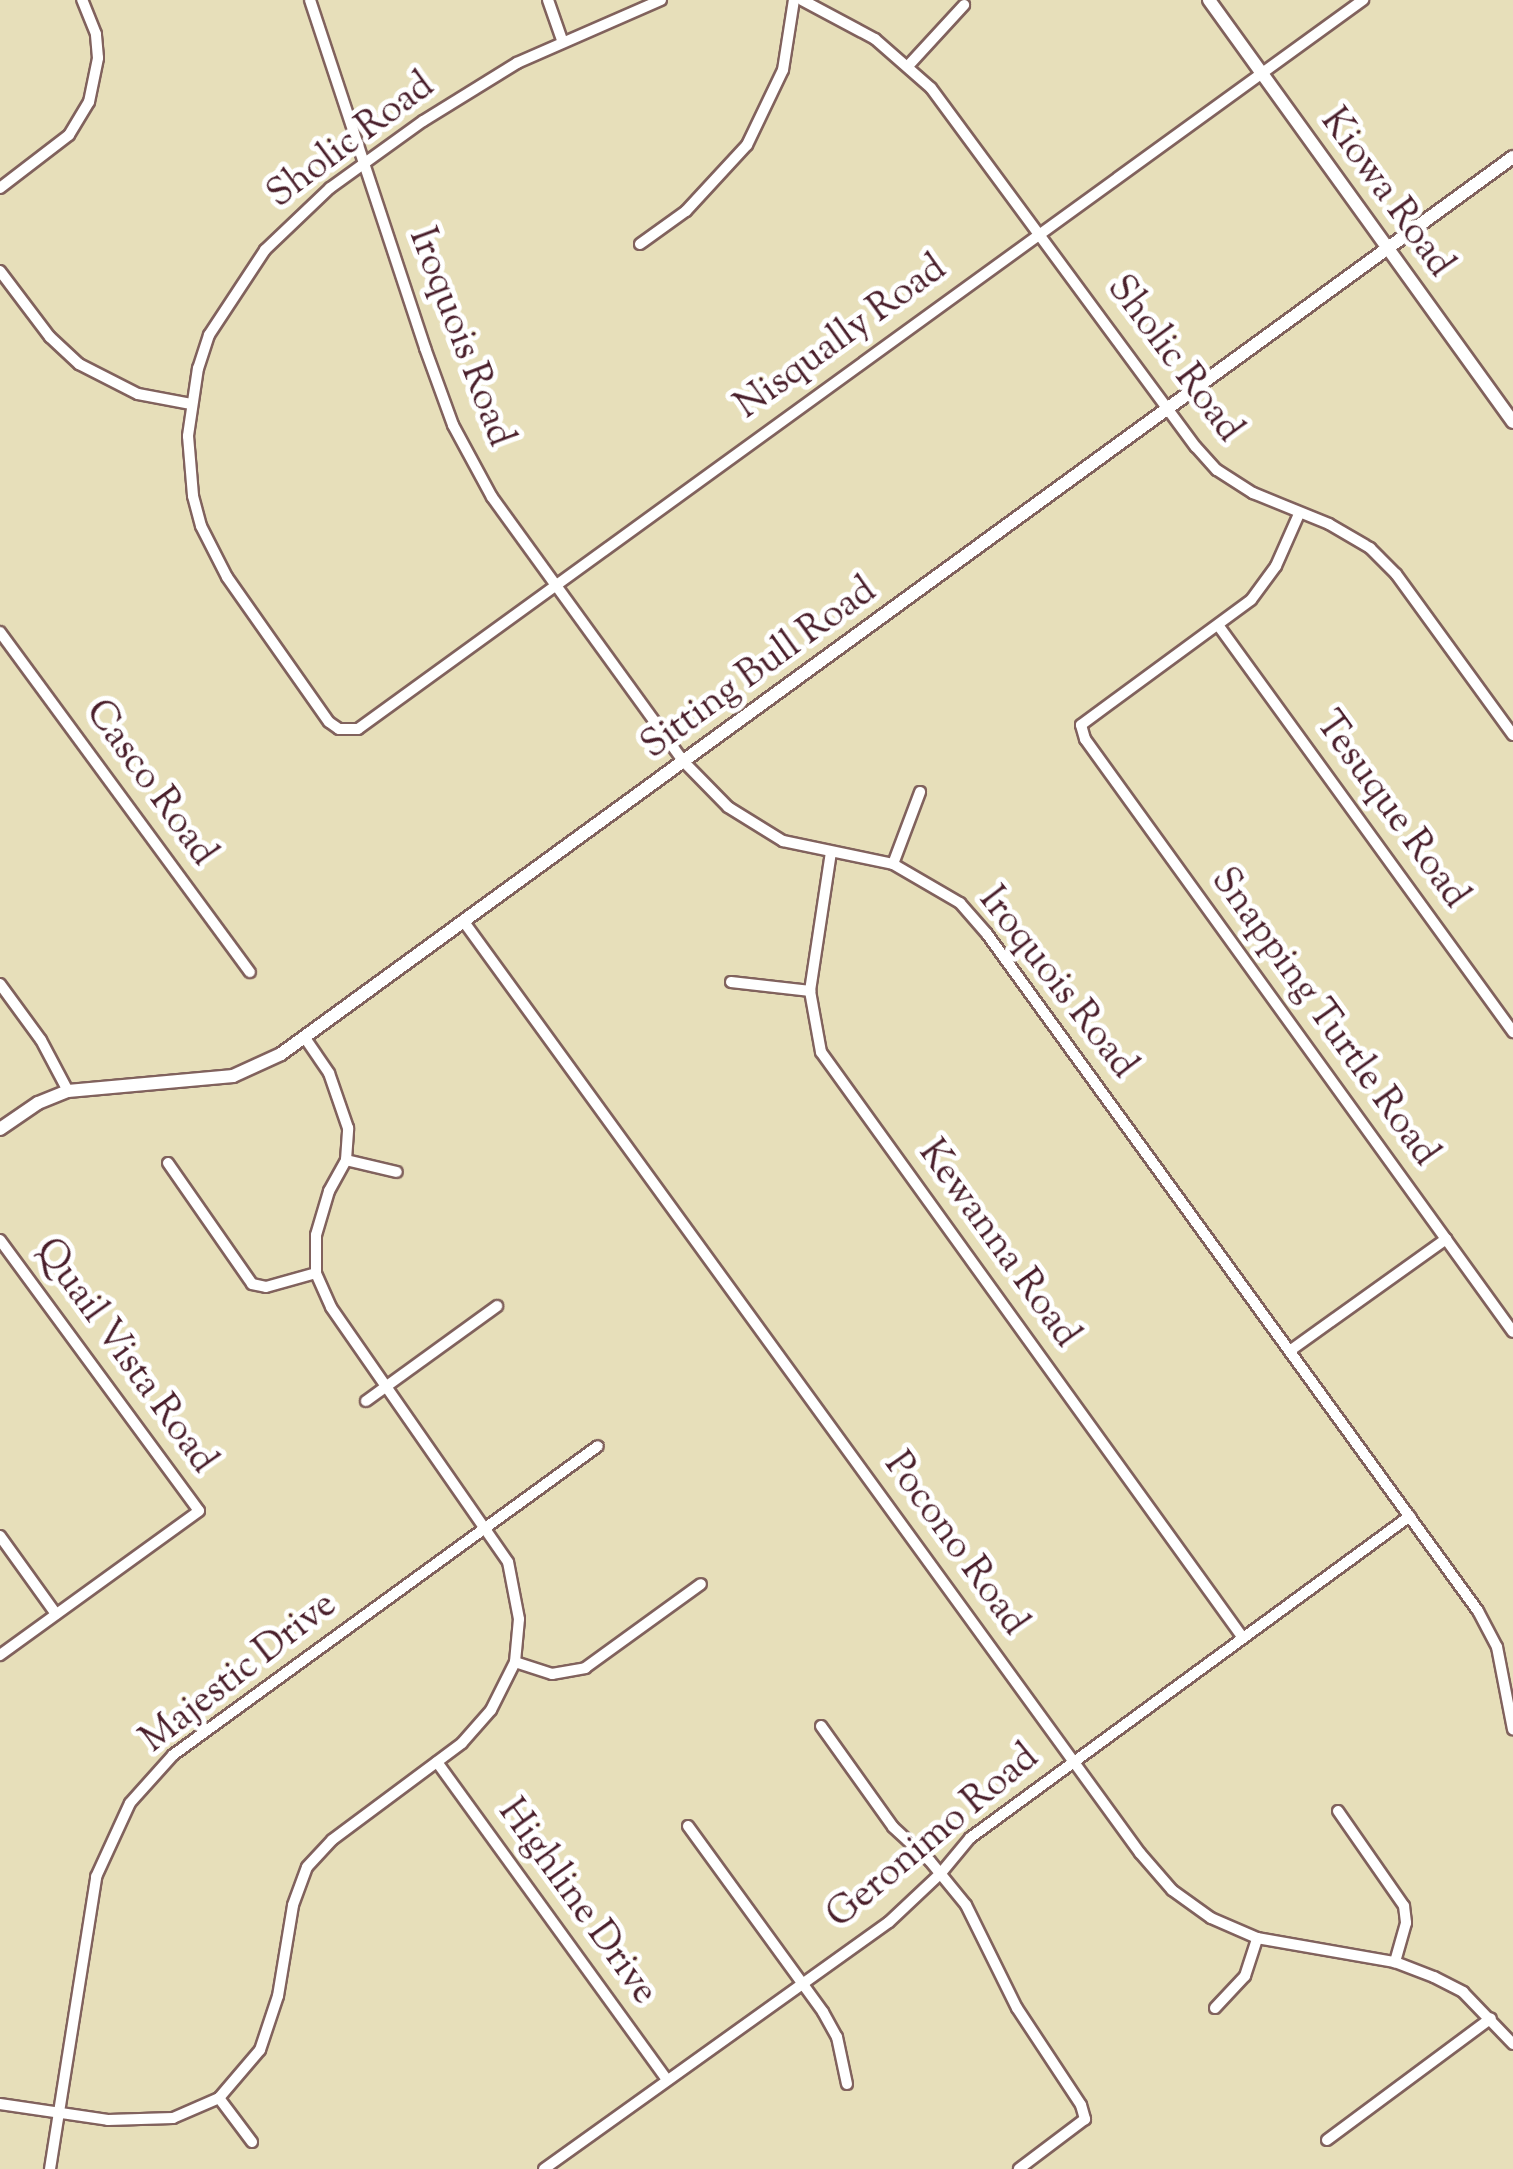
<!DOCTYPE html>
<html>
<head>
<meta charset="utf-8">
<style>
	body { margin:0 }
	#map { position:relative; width:1513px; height:2169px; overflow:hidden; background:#e7dfba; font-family:"Sorts Mill Goudy",serif }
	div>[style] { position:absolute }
	.roads { filter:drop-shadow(2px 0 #81625d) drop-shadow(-2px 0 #81625d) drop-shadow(0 2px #81625d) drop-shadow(0 -2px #81625d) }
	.minor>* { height:10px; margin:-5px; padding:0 5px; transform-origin:5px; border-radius:5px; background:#fff }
	.tertiary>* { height:12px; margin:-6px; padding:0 6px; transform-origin:6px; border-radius:6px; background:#fff }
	span { translate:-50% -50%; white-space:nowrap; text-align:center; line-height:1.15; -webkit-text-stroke:10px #fff; paint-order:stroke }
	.street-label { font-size:38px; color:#4a1f2b }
</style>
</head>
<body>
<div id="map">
	<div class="roads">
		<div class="minor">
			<i style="left:310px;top:0;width:367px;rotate:71.7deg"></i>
			<i style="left:425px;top:348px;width:82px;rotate:70deg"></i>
			<i style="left:453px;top:425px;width:82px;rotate:61.6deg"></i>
			<i style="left:492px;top:497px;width:327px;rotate:54.1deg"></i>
			<i style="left:684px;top:762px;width:63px;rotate:45.6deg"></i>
			<i style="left:728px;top:807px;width:65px;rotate:31.7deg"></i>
			<i style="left:783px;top:841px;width:112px;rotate:11.8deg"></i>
			<i style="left:893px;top:864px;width:78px;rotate:30.2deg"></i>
			<i style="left:960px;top:903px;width:41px;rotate:48.9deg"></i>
			<i style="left:987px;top:934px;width:836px;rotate:54.05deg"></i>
			<i style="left:1478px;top:1611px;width:41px;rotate:62.2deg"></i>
			<i style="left:1497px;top:1647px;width:84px;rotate:79deg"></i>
			<i style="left:548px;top:0;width:42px;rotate:70.7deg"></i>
			<i style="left:661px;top:0;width:157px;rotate:156.4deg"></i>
			<i style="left:517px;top:63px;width:110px;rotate:148.3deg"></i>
			<i style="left:423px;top:121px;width:115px;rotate:144.2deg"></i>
			<i style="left:330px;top:188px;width:90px;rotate:136.4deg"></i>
			<i style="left:265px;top:250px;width:102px;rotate:123.4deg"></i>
			<i style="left:209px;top:335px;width:35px;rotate:108deg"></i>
			<i style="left:198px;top:368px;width:69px;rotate:98.4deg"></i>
			<i style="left:188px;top:436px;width:60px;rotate:85.2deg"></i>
			<i style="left:193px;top:496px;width:31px;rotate:75deg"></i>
			<i style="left:201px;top:526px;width:57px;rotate:63deg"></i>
			<i style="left:227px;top:577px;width:177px;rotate:54.9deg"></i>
			<i style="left:329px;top:722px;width:12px;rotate:35deg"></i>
			<i style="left:339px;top:729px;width:19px"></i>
			<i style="left:358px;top:729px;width:1242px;rotate:-35.96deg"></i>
			<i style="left:802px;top:0;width:83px;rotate:28.1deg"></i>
			<i style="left:875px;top:39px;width:74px;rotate:41.2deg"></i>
			<i style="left:931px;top:88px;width:446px;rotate:53.6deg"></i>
			<i style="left:1196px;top:447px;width:31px;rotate:48deg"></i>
			<i style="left:1217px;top:470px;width:43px;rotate:32.6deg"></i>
			<i style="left:1253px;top:493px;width:82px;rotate:22.2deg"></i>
			<i style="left:1329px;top:524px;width:48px;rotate:30.3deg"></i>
			<i style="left:1370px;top:548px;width:37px;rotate:45deg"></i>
			<i style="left:1396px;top:574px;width:199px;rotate:54deg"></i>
			<i style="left:908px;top:66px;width:83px;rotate:-47.4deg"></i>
			<i style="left:0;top:188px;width:87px;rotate:-37.5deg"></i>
			<i style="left:69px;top:135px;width:39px;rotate:-59deg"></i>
			<i style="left:89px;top:102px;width:45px;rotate:-78.4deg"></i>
			<i style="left:98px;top:58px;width:24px;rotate:-95deg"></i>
			<i style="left:96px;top:34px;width:37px;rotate:-112deg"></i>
			<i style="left:640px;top:244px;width:57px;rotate:-35.7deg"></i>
			<i style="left:686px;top:211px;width:90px;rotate:-47.3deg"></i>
			<i style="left:747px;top:145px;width:83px;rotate:-64.4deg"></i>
			<i style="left:783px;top:70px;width:71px;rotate:-81.1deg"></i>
			<i style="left:0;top:271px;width:83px;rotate:52.9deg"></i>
			<i style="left:50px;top:337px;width:40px;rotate:43deg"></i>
			<i style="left:79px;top:364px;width:66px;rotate:27deg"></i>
			<i style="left:138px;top:394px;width:54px;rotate:10.7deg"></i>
			<i style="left:1299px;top:514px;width:57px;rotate:113.9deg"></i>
			<i style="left:1276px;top:566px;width:42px;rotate:126.3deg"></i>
			<i style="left:1251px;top:600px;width:211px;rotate:143.7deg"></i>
			<i style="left:1081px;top:725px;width:15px;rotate:74deg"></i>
			<i style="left:1085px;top:739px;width:731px;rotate:54.18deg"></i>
			<i style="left:1218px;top:625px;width:503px;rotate:54.06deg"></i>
			<i style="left:0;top:632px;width:422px;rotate:53.7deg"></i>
			<i style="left:831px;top:852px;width:141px;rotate:98.6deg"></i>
			<i style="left:810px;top:991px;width:62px;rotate:79.8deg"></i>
			<i style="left:821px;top:1052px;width:722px;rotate:54.24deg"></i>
			<i style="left:893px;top:864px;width:77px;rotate:-69.4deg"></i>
			<i style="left:464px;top:922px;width:1151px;rotate:54.02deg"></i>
			<i style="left:1140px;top:1853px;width:49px;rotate:49.1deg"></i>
			<i style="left:1172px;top:1890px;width:48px;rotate:35.7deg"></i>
			<i style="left:1211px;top:1918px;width:50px;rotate:23.5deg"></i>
			<i style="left:1257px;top:1938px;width:140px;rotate:9.9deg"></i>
			<i style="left:1395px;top:1962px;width:42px;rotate:21deg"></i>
			<i style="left:1434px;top:1977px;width:33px;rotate:27deg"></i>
			<i style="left:1463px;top:1992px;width:72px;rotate:46.1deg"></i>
			<i style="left:731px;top:982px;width:80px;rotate:6.5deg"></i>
			<i style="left:0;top:984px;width:69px;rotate:53.8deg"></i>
			<i style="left:41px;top:1040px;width:58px;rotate:62.1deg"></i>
			<i style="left:346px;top:1160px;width:52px;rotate:13.2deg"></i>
			<i style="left:168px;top:1163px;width:147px;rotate:55.2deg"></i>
			<i style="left:252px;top:1284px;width:14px;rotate:12deg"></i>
			<i style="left:266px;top:1287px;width:52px;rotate:-15.6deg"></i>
			<i style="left:0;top:1240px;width:336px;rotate:53.7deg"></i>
			<i style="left:199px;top:1511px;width:246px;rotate:144.1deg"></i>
			<i style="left:1291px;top:1350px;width:191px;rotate:-35.6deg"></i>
			<i style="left:366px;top:1401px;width:162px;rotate:-35.9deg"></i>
			<i style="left:0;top:1536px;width:96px;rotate:54.3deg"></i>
			<i style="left:515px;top:1662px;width:39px;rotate:18deg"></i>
			<i style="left:552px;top:1674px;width:34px;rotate:-10deg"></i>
			<i style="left:585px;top:1668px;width:143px;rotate:-35.9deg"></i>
			<i style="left:821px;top:1726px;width:124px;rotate:54.5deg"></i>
			<i style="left:893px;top:1827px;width:50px;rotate:42.6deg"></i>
			<i style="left:930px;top:1861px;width:57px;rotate:50.7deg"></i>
			<i style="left:966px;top:1905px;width:115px;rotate:63.7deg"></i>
			<i style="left:1017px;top:2008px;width:116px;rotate:56.6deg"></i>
			<i style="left:1081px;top:2105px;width:15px;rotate:74deg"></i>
			<i style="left:1085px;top:2119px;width:83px;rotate:142.9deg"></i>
			<i style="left:437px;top:1762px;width:392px;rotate:54.1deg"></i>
			<i style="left:1338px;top:1811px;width:116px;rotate:55.2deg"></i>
			<i style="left:1404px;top:1906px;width:17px;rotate:83deg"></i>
			<i style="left:1406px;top:1923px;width:41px;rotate:105.8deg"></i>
			<i style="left:688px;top:1826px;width:230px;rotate:54deg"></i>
			<i style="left:823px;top:2012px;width:29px;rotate:61deg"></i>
			<i style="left:837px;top:2037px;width:48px;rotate:78deg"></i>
			<i style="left:1215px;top:2008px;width:44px;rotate:-46.8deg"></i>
			<i style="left:1245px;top:1976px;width:40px;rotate:-72deg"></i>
			<i style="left:219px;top:2098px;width:55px;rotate:53.1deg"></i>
			<i style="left:0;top:2104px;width:109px;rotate:8.4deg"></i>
			<i style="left:108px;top:2120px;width:65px;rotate:-1.8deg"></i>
			<i style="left:173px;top:2118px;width:50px;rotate:-23.5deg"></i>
			<i style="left:219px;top:2098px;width:63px;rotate:-49.5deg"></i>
			<i style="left:260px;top:2050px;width:57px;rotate:-71.6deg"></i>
			<i style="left:278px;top:1996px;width:92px;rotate:-80.6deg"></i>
			<i style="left:293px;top:1905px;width:40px;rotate:-69.8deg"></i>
			<i style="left:307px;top:1867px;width:37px;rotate:-47deg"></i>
			<i style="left:332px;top:1840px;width:162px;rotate:-36.7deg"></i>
			<i style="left:462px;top:1743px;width:44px;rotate:-48.7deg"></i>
			<i style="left:491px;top:1710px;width:54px;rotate:-63.4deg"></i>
			<i style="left:515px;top:1662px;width:43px;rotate:-84.7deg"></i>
			<i style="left:519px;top:1619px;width:58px;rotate:-100.9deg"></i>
			<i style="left:508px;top:1562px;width:310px;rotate:-124.8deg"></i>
			<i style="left:331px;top:1307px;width:37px;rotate:-114deg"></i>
			<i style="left:316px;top:1273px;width:38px;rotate:-90deg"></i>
			<i style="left:316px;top:1235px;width:46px;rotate:-73.5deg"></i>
			<i style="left:329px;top:1191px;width:35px;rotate:-61deg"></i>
			<i style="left:346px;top:1160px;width:32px;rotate:-86deg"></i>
			<i style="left:348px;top:1128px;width:58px;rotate:-109.1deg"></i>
			<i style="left:329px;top:1073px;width:42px;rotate:-124.4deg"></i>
			<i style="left:1327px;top:2140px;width:204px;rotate:-36.6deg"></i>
			<i style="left:50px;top:2169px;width:296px;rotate:-81deg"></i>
			<i style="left:96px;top:1877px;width:81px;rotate:-65.3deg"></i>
			<i style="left:130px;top:1803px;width:64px;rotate:-48.1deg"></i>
			<i style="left:173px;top:1755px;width:525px;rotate:-36.02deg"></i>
			<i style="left:544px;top:2169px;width:424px;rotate:-35.6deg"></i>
			<i style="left:889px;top:1922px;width:71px;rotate:-43.3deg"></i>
			<i style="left:941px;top:1873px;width:45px;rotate:-50.4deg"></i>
			<i style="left:970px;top:1838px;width:545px;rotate:-36.2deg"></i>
		</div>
		<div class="tertiary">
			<i style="left:1209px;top:0;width:520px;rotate:54.23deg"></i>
			<i style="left:0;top:1129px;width:46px;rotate:-34.4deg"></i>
			<i style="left:38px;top:1103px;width:32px;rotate:-22deg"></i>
			<i style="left:68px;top:1091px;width:166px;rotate:-5.2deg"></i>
			<i style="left:233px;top:1076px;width:53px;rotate:-24.6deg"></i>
			<i style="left:281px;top:1054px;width:1524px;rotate:-36.06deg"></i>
		</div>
	</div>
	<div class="street-label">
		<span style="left:352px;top:142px;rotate:-37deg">Sholic Road</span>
		<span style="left:1385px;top:194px;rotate:54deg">Kiowa Road</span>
		<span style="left:459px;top:338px;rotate:69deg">Iroquois Road</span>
		<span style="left:842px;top:339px;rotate:-36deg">Nisqually Road</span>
		<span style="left:1173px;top:360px;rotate:53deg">Sholic Road</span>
		<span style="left:760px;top:670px;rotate:-36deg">Sitting Bull Road</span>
		<span style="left:149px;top:784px;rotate:54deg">Casco Road</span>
		<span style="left:1390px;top:811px;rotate:54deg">Tesuque Road</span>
		<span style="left:1056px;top:984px;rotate:52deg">Iroquois Road</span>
		<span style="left:1323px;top:1018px;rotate:54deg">Snapping Turtle Road</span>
		<span style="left:997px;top:1245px;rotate:54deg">Kewanna Road</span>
		<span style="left:124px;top:1357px;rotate:54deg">Quail Vista Road</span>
		<span style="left:954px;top:1545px;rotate:54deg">Pocono Road</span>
		<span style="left:240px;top:1674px;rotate:-38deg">Majestic Drive</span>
		<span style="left:934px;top:1838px;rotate:-40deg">Geronimo Road</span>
		<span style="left:576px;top:1903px;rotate:54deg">Highline Drive</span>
	</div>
</div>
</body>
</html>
